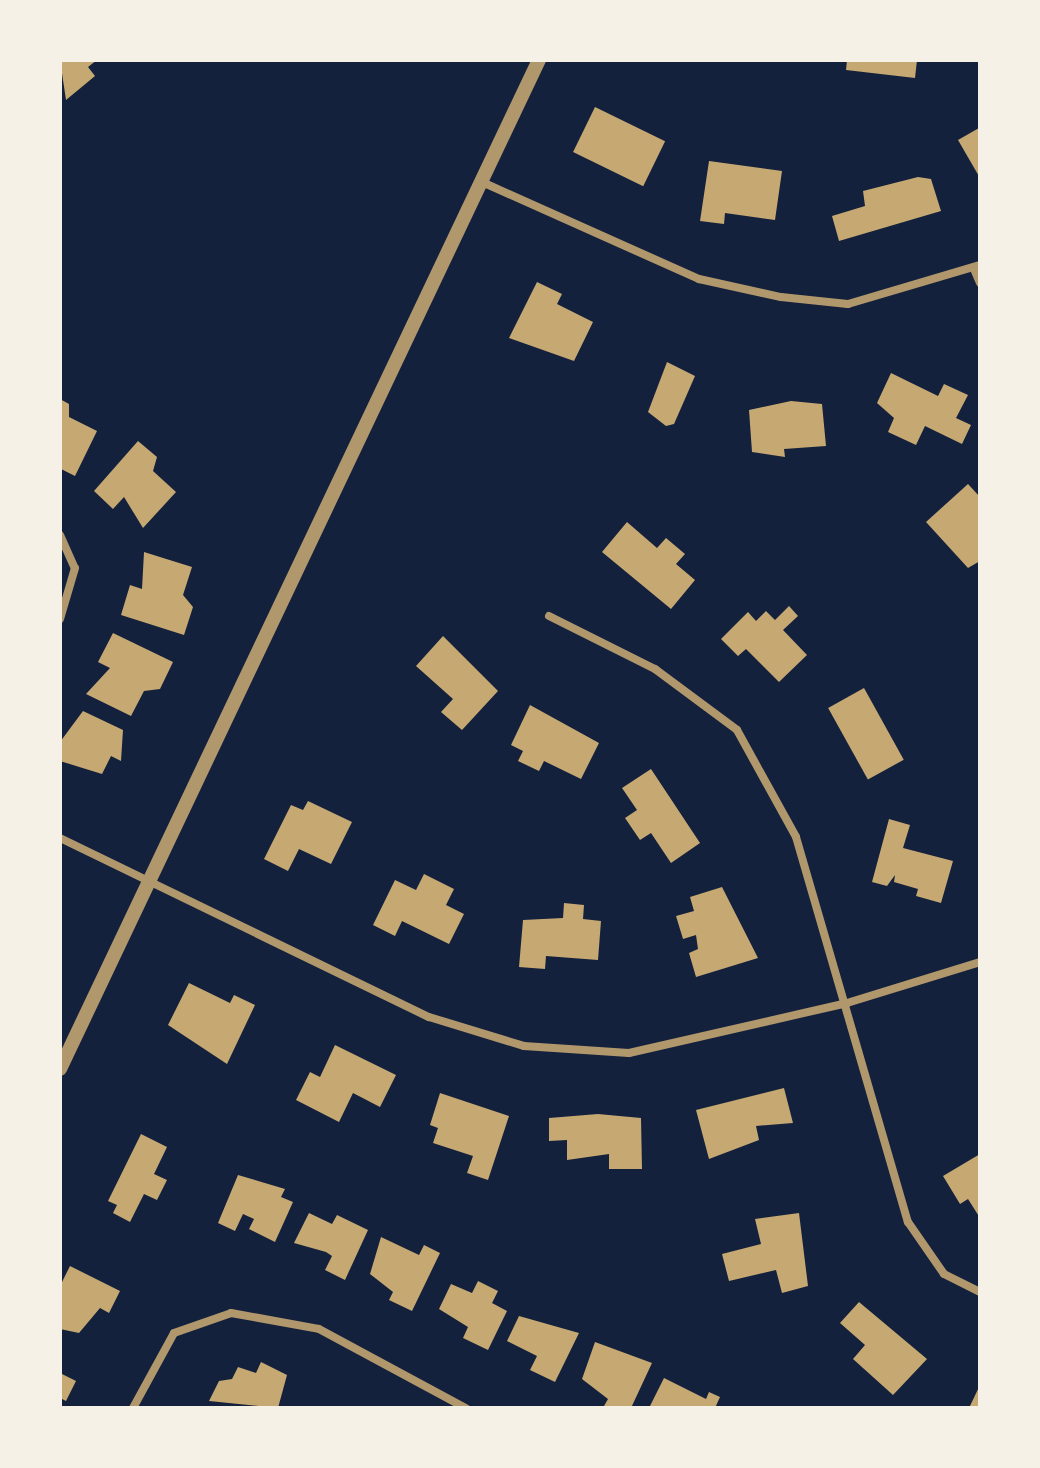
<!DOCTYPE html>
<html>
<head>
<meta charset="utf-8">
<style>
	body { margin:0 }
	#map { position:relative; width:1040px; height:1468px; overflow:hidden; background:#14213d; font-family:"Titillium Web",sans-serif }
	div>[style] { position:absolute }
	.building>* { inset:0; background:#c6a872; transform-origin:0 0 }
	.minor>* { height:8px; margin:-4px; padding:0 4px; transform-origin:4px; border-radius:4px; background:#b1986c }
	.tertiary>* { height:14px; margin:-7px; padding:0 7px; transform-origin:7px; border-radius:7px; background:#b1986c }
	span { translate:-50% -50%; white-space:nowrap; text-align:center; line-height:1.15; -webkit-text-stroke:6px #f6f1e7; paint-order:stroke }
	.frame { position:absolute; inset:0; border:62px solid #f6f1e7; pointer-events:none }
</style>
</head>
<body>
<div id="map">
	<div class="building">
		<i style="clip-path:polygon(60px 60px,97px 60px,88px 67px,95px 76px,66px 100px)"></i>
		<i style="clip-path:polygon(847px 60px,917px 60px,915px 78px,846px 70px)"></i>
		<i style="left:595px;top:107px;width:78px;height:50px;rotate:26deg"></i>
		<i style="clip-path:polygon(979px 128px,980px 130px,980px 178px,958px 140px)"></i>
		<i style="clip-path:polygon(709px 161px,782px 171px,775px 220px,725px 213px,724px 224px,700px 221px)"></i>
		<i style="clip-path:polygon(918px 177px,931px 179px,941px 211px,839px 241px,832px 216px,865px 206px,863px 191px)"></i>
		<i style="clip-path:polygon(537px 282px,562px 294px,557px 304px,593px 322px,574px 361px,509px 338px)"></i>
		<i style="clip-path:polygon(667px 362px,695px 376px,674px 424px,666px 426px,648px 412px)"></i>
		<i style="clip-path:polygon(891px 373px,938px 396px,944px 384px,968px 395px,956px 418px,971px 425px,962px 444px,925px 426px,916px 445px,888px 432px,894px 418px,877px 403px)"></i>
		<i style="clip-path:polygon(60px 399px,69px 404px,69px 417px,97px 431px,75px 476px,61px 469px)"></i>
		<i style="clip-path:polygon(791px 401px,822px 404px,826px 446px,784px 449px,785px 457px,752px 452px,749px 410px)"></i>
		<i style="clip-path:polygon(138px 441px,157px 457px,153px 471px,176px 492px,143px 528px,124px 497px,113px 509px,94px 491px)"></i>
		<i style="clip-path:polygon(968px 484px,980px 497px,980px 561px,968px 568px,926px 522px)"></i>
		<i style="clip-path:polygon(627px 522px,657px 548px,666px 538px,685px 554px,676px 564px,695px 580px,671px 609px,602px 552px)"></i>
		<i style="clip-path:polygon(144px 552px,192px 567px,183px 595px,193px 607px,184px 635px,121px 615px,130px 585px,142px 589px)"></i>
		<i style="clip-path:polygon(789px 606px,798px 616px,783px 630px,807px 655px,779px 682px,746px 649px,738px 656px,721px 639px,748px 612px,756px 621px,766px 611px,775px 620px)"></i>
		<i style="clip-path:polygon(113px 633px,173px 662px,160px 689px,144px 691px,131px 716px,86px 694px,110px 668px,98px 662px)"></i>
		<i style="clip-path:polygon(443px 636px,498px 691px,462px 730px,441px 712px,453px 699px,416px 666px)"></i>
		<i style="left:864px;top:688px;width:82px;height:41px;rotate:61deg"></i>
		<i style="clip-path:polygon(530px 705px,599px 743px,581px 779px,544px 761px,539px 771px,518px 761px,523px 751px,511px 745px)"></i>
		<i style="clip-path:polygon(83px 711px,123px 730px,121px 761px,111px 756px,102px 774px,60px 761px,60px 742px)"></i>
		<i style="clip-path:polygon(651px 769px,700px 843px,671px 863px,651px 833px,640px 840px,625px 818px,637px 810px,622px 788px)"></i>
		<i style="clip-path:polygon(308px 801px,352px 822px,331px 864px,299px 849px,288px 871px,264px 859px,291px 805px,303px 810px)"></i>
		<i style="clip-path:polygon(889px 819px,910px 825px,903px 848px,953px 861px,941px 903px,916px 896px,918px 889px,894px 882px,895px 875px,887px 886px,872px 882px)"></i>
		<i style="clip-path:polygon(424px 874px,454px 889px,446px 905px,464px 914px,449px 944px,402px 921px,395px 936px,373px 925px,395px 880px,416px 890px)"></i>
		<i style="clip-path:polygon(722px 887px,758px 958px,696px 977px,689px 953px,698px 949px,696px 935px,683px 939px,676px 916px,694px 911px,690px 897px)"></i>
		<i style="clip-path:polygon(564px 903px,584px 905px,583px 919px,601px 921px,598px 960px,546px 956px,545px 969px,519px 967px,523px 920px,563px 918px)"></i>
		<i style="clip-path:polygon(189px 983px,230px 1003px,234px 995px,255px 1005px,227px 1064px,168px 1025px)"></i>
		<i style="clip-path:polygon(335px 1045px,396px 1075px,380px 1107px,353px 1093px,339px 1122px,296px 1100px,310px 1072px,320px 1077px)"></i>
		<i style="clip-path:polygon(784px 1088px,793px 1123px,756px 1126px,759px 1140px,709px 1159px,696px 1110px)"></i>
		<i style="clip-path:polygon(440px 1093px,509px 1116px,488px 1180px,467px 1173px,473px 1156px,433px 1143px,438px 1128px,430px 1125px)"></i>
		<i style="clip-path:polygon(598px 1114px,641px 1118px,642px 1169px,609px 1169px,609px 1154px,567px 1160px,567px 1140px,549px 1141px,549px 1118px)"></i>
		<i style="clip-path:polygon(141px 1134px,167px 1147px,154px 1174px,167px 1180px,157px 1200px,144px 1194px,130px 1222px,113px 1213px,117px 1205px,108px 1201px)"></i>
		<i style="clip-path:polygon(980px 1154px,980px 1218px,968px 1199px,960px 1204px,943px 1176px)"></i>
		<i style="clip-path:polygon(238px 1175px,285px 1189px,281px 1197px,293px 1202px,275px 1242px,249px 1229px,254px 1219px,243px 1214px,235px 1231px,218px 1223px)"></i>
		<i style="clip-path:polygon(309px 1213px,332px 1224px,337px 1215px,368px 1230px,345px 1280px,325px 1270px,332px 1256px,326px 1252px,294px 1243px)"></i>
		<i style="clip-path:polygon(799px 1213px,808px 1286px,782px 1293px,776px 1270px,729px 1281px,722px 1254px,761px 1244px,755px 1219px)"></i>
		<i style="clip-path:polygon(381px 1237px,419px 1255px,424px 1245px,440px 1253px,412px 1311px,389px 1300px,393px 1292px,370px 1274px)"></i>
		<i style="clip-path:polygon(70px 1266px,120px 1291px,109px 1313px,100px 1308px,79px 1333px,60px 1329px,60px 1286px)"></i>
		<i style="clip-path:polygon(478px 1281px,498px 1291px,492px 1303px,507px 1311px,488px 1350px,463px 1338px,468px 1327px,439px 1309px,451px 1284px,472px 1293px)"></i>
		<i style="clip-path:polygon(859px 1302px,927px 1359px,893px 1395px,853px 1359px,865px 1345px,840px 1323px)"></i>
		<i style="clip-path:polygon(519px 1316px,579px 1333px,555px 1382px,530px 1370px,537px 1356px,507px 1341px)"></i>
		<i style="clip-path:polygon(595px 1342px,652px 1363px,631px 1408px,604px 1406px,608px 1399px,582px 1379px)"></i>
		<i style="clip-path:polygon(261px 1362px,287px 1375px,278px 1408px,209px 1401px,219px 1381px,232px 1379px,238px 1367px,256px 1373px)"></i>
		<i style="clip-path:polygon(60px 1373px,76px 1381px,66px 1401px,60px 1398px)"></i>
		<i style="clip-path:polygon(664px 1378px,706px 1399px,709px 1392px,720px 1397px,715px 1408px,649px 1408px)"></i>
		<i style="clip-path:polygon(980px 1385px,980px 1408px,969px 1408px)"></i>
	</div>
	<div class="minor">
		<i style="left:482px;top:182px;width:238px;rotate:24.1deg"></i>
		<i style="left:699px;top:279px;width:84px;rotate:12.4deg"></i>
		<i style="left:781px;top:297px;width:67px;rotate:6deg"></i>
		<i style="left:848px;top:304px;width:138px;rotate:-16.5deg"></i>
		<i style="left:974px;top:269px;width:15px;rotate:67deg"></i>
		<i style="left:60px;top:535px;width:36px;rotate:66deg"></i>
		<i style="left:75px;top:568px;width:53px;rotate:106.4deg"></i>
		<i style="left:549px;top:616px;width:119px;rotate:26.6deg"></i>
		<i style="left:655px;top:669px;width:102px;rotate:36.6deg"></i>
		<i style="left:737px;top:730px;width:122px;rotate:61.1deg"></i>
		<i style="left:796px;top:837px;width:401px;rotate:73.8deg"></i>
		<i style="left:908px;top:1222px;width:63px;rotate:55.3deg"></i>
		<i style="left:944px;top:1274px;width:40px;rotate:26.6deg"></i>
		<i style="left:60px;top:838px;width:410px;rotate:25.9deg"></i>
		<i style="left:429px;top:1017px;width:99px;rotate:17deg"></i>
		<i style="left:524px;top:1046px;width:105px;rotate:3.8deg"></i>
		<i style="left:629px;top:1053px;width:224px;rotate:-12.9deg"></i>
		<i style="left:847px;top:1003px;width:139px;rotate:-17.1deg"></i>
		<i style="left:133px;top:1408px;width:85px;rotate:-61.3deg"></i>
		<i style="left:174px;top:1333px;width:60px;rotate:-19.3deg"></i>
		<i style="left:231px;top:1313px;width:89px;rotate:10.3deg"></i>
		<i style="left:319px;top:1329px;width:167px;rotate:28.3deg"></i>
	</div>
	<div class="tertiary">
		<i style="left:60px;top:1069px;width:1117px;rotate:-64.61deg"></i>
	</div>
	<div class="frame"></div>
</div>
</body>
</html>
